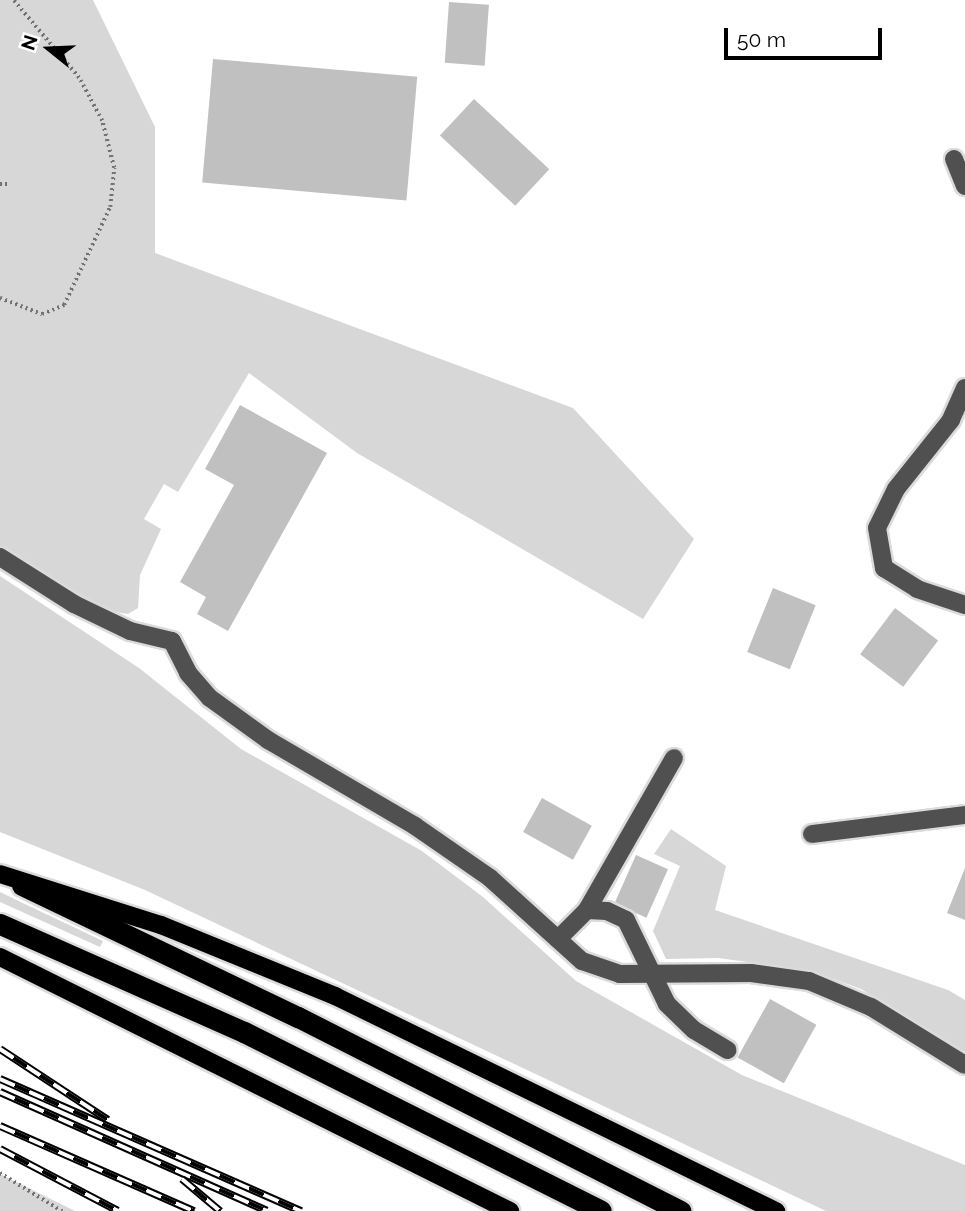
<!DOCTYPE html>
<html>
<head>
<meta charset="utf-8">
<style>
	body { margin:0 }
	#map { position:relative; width:965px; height:1211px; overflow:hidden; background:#fff; font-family:Raleway,sans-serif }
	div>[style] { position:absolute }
	.green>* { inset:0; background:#d7d7d7 }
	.building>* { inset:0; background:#c0c0c0; transform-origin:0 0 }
	.path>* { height:3.5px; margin-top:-1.75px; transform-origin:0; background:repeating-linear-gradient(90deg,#727272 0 2px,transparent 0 5.5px) }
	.roads { filter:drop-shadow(2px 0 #dbdbdb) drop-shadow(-2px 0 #dbdbdb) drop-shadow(0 2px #dbdbdb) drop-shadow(0 -2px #dbdbdb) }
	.minor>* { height:18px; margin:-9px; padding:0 9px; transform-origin:9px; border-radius:9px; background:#505050 }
	.major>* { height:18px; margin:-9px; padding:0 9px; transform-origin:9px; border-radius:9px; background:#000 }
	.highway>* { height:21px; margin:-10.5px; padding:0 10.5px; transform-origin:10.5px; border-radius:10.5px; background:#000 }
	.rail>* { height:8px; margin-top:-4px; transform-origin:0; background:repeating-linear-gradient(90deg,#fff 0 16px,#000 0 32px); box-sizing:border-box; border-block:2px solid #000 }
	span { translate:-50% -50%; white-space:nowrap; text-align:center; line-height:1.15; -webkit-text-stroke:5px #fff; paint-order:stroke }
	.north { position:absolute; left:14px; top:14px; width:70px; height:70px; -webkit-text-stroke:5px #fff; paint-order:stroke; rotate:288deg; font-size:19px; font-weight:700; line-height:28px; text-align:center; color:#000 }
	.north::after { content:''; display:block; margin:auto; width:24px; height:32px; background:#000; clip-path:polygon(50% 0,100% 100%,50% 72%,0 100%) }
	.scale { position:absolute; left:724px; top:28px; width:158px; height:32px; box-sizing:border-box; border:4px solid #000; border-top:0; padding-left:9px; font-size:21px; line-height:24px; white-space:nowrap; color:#000; -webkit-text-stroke:5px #fff; paint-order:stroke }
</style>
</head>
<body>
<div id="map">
	<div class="green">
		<i style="clip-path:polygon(0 0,93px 0,155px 127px,155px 253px,573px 408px,694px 539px,643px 619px,357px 453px,249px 373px,178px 492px,164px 484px,144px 519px,161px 529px,140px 575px,138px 608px,128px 614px,110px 611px,0 549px)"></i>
		<i style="clip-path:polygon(0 576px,139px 668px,241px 749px,422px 851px,483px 897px,576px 981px,742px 1075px,965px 1165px,965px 1211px,826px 1211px,145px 890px,0 832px)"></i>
		<i style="clip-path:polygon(671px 829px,726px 866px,715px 910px,948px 990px,965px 1000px,965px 1053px,861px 989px,812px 971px,718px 958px,666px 959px,653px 931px,680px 866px,654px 854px)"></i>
		<i style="clip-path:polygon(0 892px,29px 906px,103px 941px,100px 947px,0 902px)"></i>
		<i style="clip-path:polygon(0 1174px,75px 1211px,0 1211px)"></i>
	</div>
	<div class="building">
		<i style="left:449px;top:2px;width:40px;height:61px;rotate:4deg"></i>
		<i style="left:213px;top:59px;width:205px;height:124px;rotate:5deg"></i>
		<i style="left:474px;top:99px;width:103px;height:50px;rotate:43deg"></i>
		<i style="clip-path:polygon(240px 405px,327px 453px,228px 631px,197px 614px,206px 597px,180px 582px,234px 485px,205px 469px)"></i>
		<i style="left:773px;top:588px;width:46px;height:69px;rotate:22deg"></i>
		<i style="left:895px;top:608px;width:54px;height:58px;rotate:37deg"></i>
		<i style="left:542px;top:798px;width:57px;height:39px;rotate:29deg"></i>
		<i style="left:636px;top:855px;width:35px;height:53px;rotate:24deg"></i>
		<i style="clip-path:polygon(965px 868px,965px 920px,947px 913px)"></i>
		<i style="left:770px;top:999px;width:53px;height:67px;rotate:29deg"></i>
	</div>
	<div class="path">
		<i style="left:0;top:184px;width:11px"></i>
		<i style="left:0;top:298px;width:45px;rotate:20.9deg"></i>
		<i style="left:42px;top:314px;width:24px;rotate:-22deg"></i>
		<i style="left:64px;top:305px;width:108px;rotate:-64.9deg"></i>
		<i style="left:110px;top:207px;width:39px;rotate:-84deg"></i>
		<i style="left:114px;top:168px;width:49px;rotate:-104.3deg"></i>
		<i style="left:102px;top:121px;width:49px;rotate:-118.1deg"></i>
		<i style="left:79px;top:78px;width:102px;rotate:-130.2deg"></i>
		<i style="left:0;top:1173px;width:73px;rotate:31.5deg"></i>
	</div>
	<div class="roads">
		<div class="minor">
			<i style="left:954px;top:159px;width:29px;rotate:68deg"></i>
			<i style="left:965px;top:388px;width:35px;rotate:114deg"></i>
			<i style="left:951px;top:420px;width:88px;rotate:128.6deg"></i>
			<i style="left:896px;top:489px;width:43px;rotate:116deg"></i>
			<i style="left:877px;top:528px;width:41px;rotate:80.1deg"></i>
			<i style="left:884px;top:568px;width:39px;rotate:32deg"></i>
			<i style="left:917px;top:589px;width:51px;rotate:18.4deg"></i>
			<i style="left:0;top:557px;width:88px;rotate:32.4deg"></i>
			<i style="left:74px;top:604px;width:62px;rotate:25.7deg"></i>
			<i style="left:130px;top:631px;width:43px;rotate:13.4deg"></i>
			<i style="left:172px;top:641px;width:36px;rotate:63deg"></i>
			<i style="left:188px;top:673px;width:33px;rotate:49deg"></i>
			<i style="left:210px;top:698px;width:72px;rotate:35.9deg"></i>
			<i style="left:268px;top:740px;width:170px;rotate:30.3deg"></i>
			<i style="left:415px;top:826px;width:91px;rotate:34.7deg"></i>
			<i style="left:490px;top:878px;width:124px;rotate:42.1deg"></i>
			<i style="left:582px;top:961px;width:40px;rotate:18.9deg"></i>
			<i style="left:620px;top:974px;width:131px;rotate:-0.4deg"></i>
			<i style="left:751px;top:973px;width:59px;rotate:7.9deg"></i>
			<i style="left:809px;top:981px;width:67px;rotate:22.8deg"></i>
			<i style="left:871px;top:1007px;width:110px;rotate:31.7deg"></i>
			<i style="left:812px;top:834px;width:154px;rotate:-7.1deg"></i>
			<i style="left:587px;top:910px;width:20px;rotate:3deg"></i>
			<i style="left:607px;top:911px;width:21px;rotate:25deg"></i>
			<i style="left:626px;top:920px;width:93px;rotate:64deg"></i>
			<i style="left:667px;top:1004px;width:37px;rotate:44deg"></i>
			<i style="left:694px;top:1030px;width:39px;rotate:31deg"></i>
			<i style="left:558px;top:939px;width:41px;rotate:-45deg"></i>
			<i style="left:587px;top:910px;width:175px;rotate:-60.2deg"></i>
		</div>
		<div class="major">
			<i style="left:0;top:874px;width:169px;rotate:17.6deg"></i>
			<i style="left:161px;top:925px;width:188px;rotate:22.2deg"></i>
			<i style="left:335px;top:996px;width:491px;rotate:26deg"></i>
			<i style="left:0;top:957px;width:570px;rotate:26.48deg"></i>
		</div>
		<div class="highway">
			<i style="left:22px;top:885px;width:306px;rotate:25.6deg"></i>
			<i style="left:298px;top:1017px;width:429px;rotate:26.9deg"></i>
			<i style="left:0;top:924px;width:267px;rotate:23.9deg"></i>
			<i style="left:244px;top:1032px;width:399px;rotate:26.6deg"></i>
		</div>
	</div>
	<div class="rail">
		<i style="left:0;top:1049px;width:129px;rotate:33.3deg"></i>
		<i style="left:0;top:1079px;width:329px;rotate:23.7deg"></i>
		<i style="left:0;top:1092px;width:292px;rotate:24deg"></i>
		<i style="left:0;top:1126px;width:212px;rotate:23.7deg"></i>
		<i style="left:0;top:1149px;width:133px;rotate:27.7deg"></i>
		<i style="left:182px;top:1179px;width:50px;rotate:40.1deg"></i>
	</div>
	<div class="north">N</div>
	<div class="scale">50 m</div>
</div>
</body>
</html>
